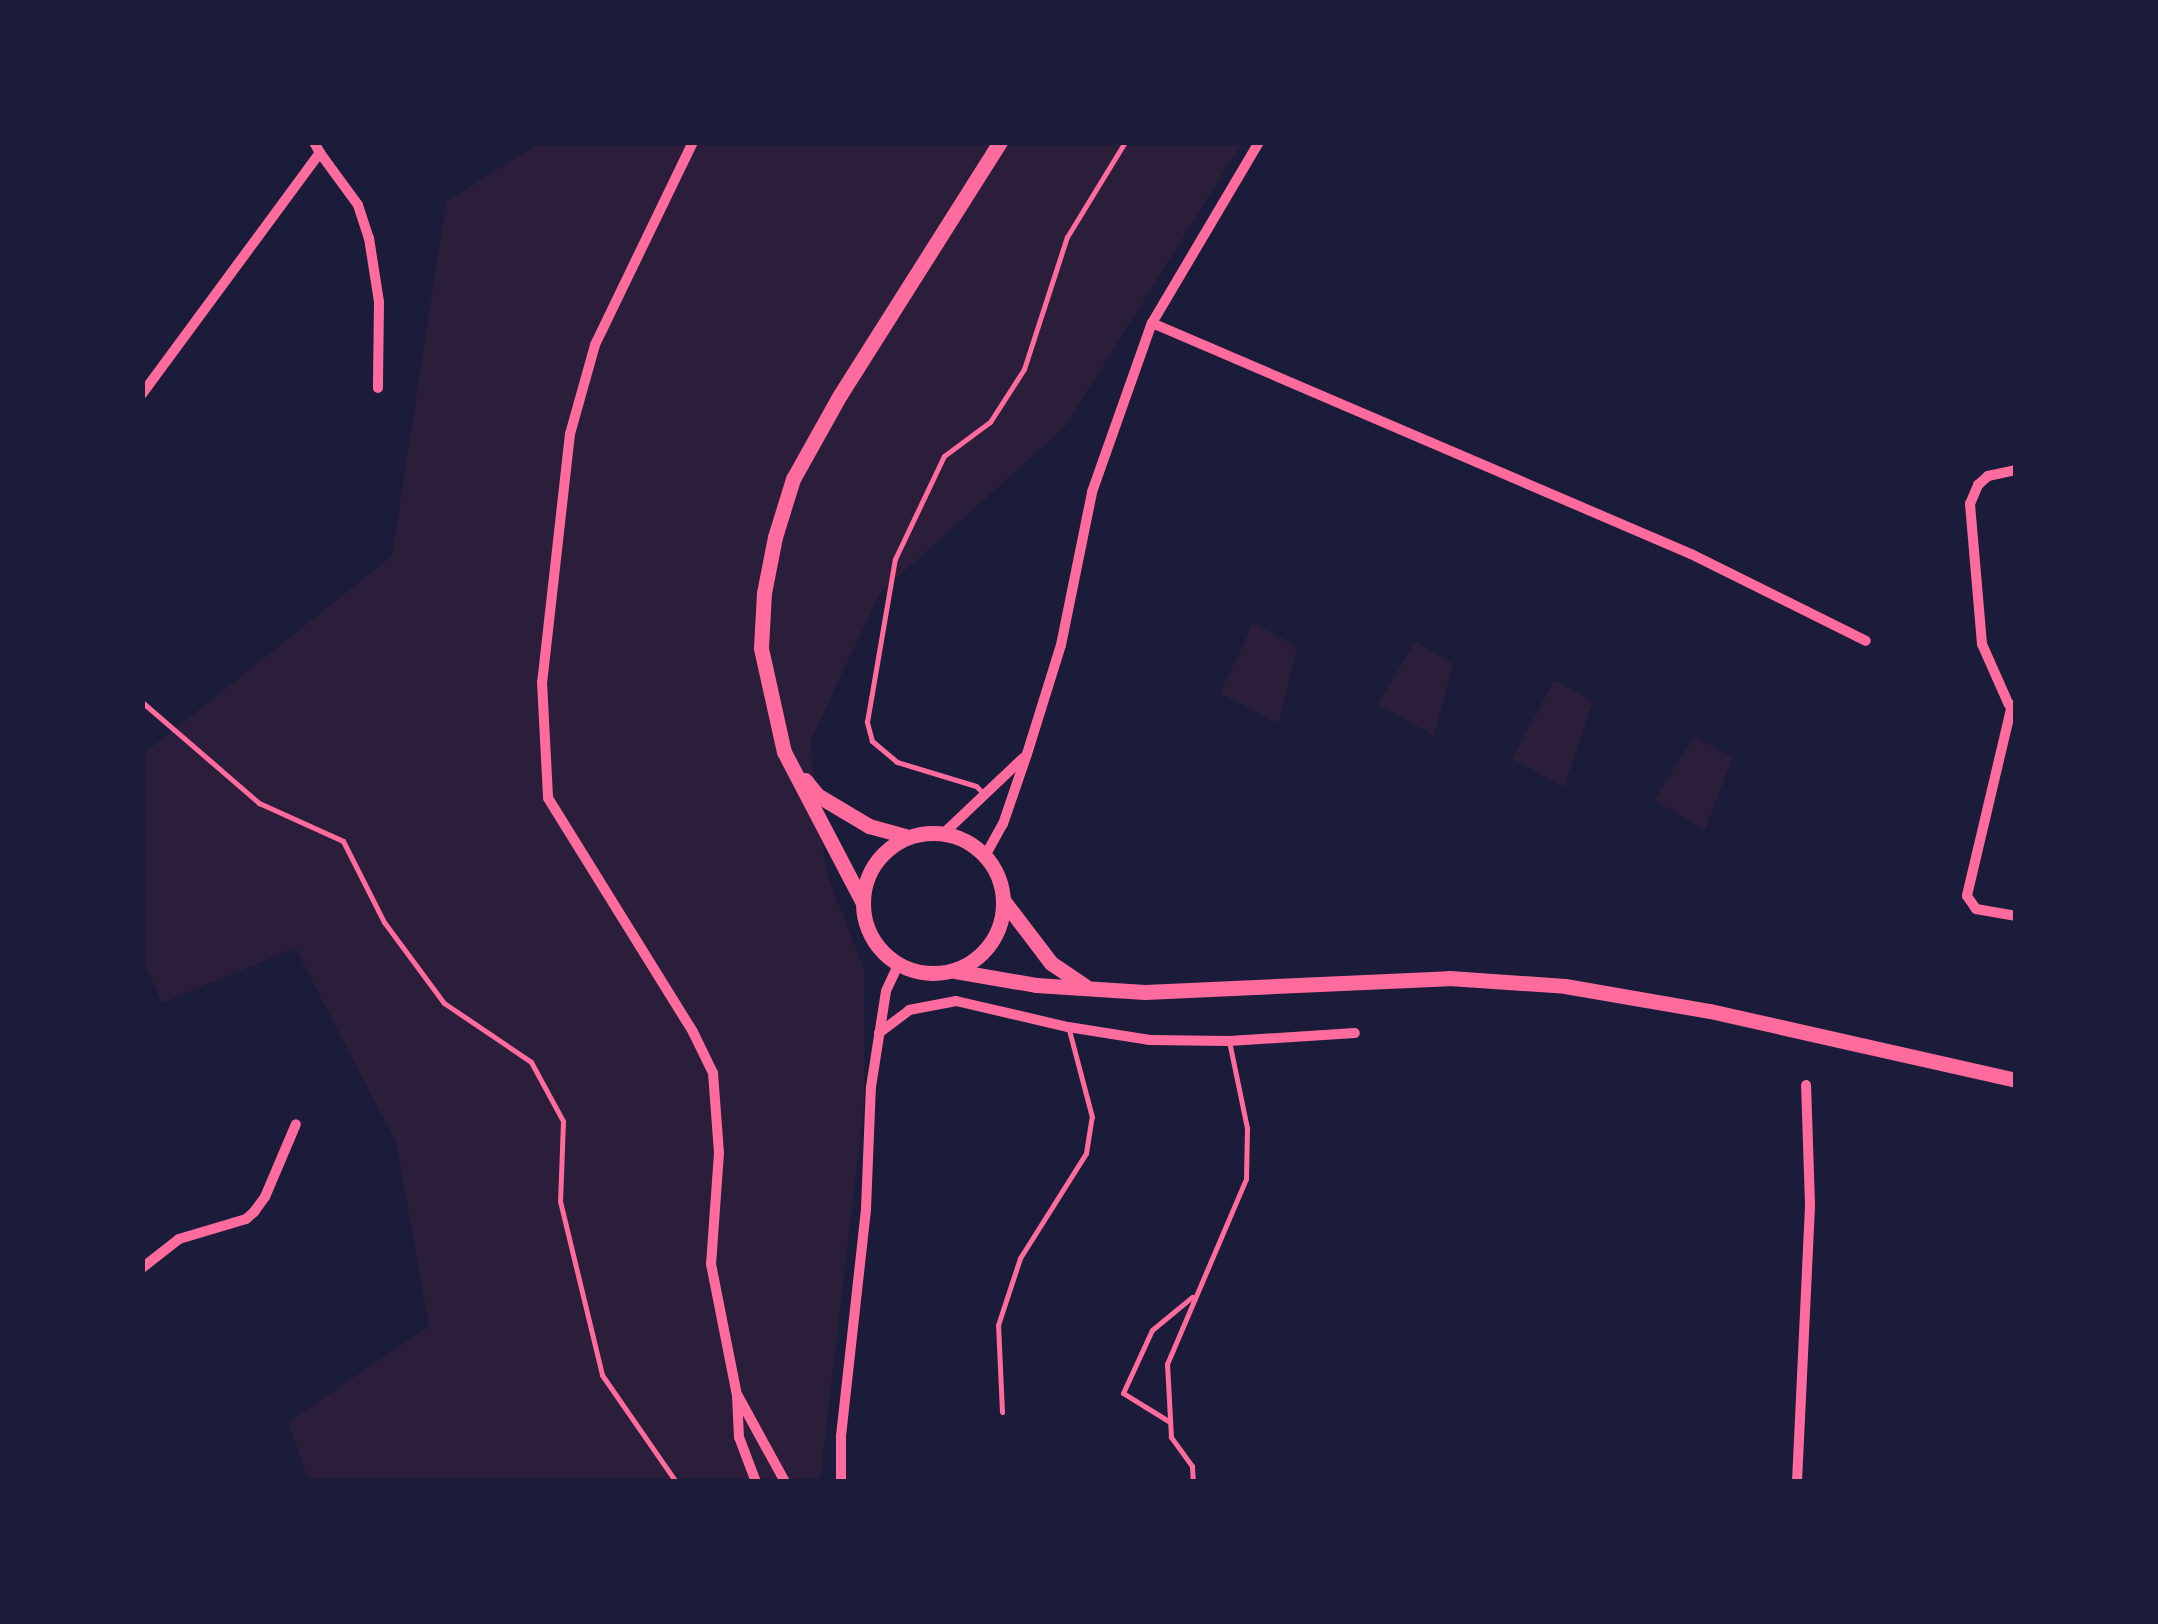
<!DOCTYPE html>
<html>
<head>
<meta charset="utf-8">
<style>
	body { margin:0 }
	#map { position:relative; width:2158px; height:1624px; overflow:hidden; background:#1b1b3a; font-family:Commissioner,sans-serif }
	div>[style] { position:absolute }
	.green>* { inset:0; background:#2a1e3b }
	.path>* { height:5px; margin:-2.5px; padding:0 2.5px; transform-origin:2.5px; border-radius:2.5px; background:#ff6b9d }
	.service>* { height:5px; margin:-2.5px; padding:0 2.5px; transform-origin:2.5px; border-radius:2.5px; background:#ff6b9d }
	.minor>* { height:10px; margin:-5px; padding:0 5px; transform-origin:5px; border-radius:5px; background:#ff6b9d }
	.secondary>* { height:15px; margin:-7.5px; padding:0 7.5px; transform-origin:7.5px; border-radius:7.5px; background:#ff6b9d }
	.secondary>.ring { margin:-7.5px; padding:0; box-sizing:content-box; background:none; border:15px solid #ff6b9d; border-radius:50% }
	span { translate:-50% -50%; white-space:nowrap; text-align:center; line-height:1.15; -webkit-text-stroke:9px #1b1b3a; paint-order:stroke }
	.frame { position:absolute; inset:0; border:145px solid #1b1b3a; pointer-events:none }
</style>
</head>
<body>
<div id="map">
	<div class="green">
		<i style="clip-path:polygon(539px 143px,1242px 143px,1065px 427px,880px 593px,810px 742px,826px 872px,864px 969px,864px 1105px,820px 1481px,309px 1481px,288px 1422px,429px 1326px,396px 1142px,295px 948px,162px 1003px,143px 961px,143px 754px,392px 556px,446px 202px)"></i>
		<i style="clip-path:polygon(1253px 623px,1297px 646px,1279px 724px,1220px 693px)"></i>
		<i style="clip-path:polygon(1415px 641px,1453px 664px,1434px 736px,1378px 704px)"></i>
		<i style="clip-path:polygon(1554px 680px,1593px 702px,1564px 787px,1512px 759px)"></i>
		<i style="clip-path:polygon(1694px 737px,1733px 757px,1705px 830px,1654px 800px)"></i>
	</div>
	<div class="path">
		<i style="left:142px;top:702px;width:155px;rotate:40.8deg"></i>
		<i style="left:259px;top:803px;width:92px;rotate:24.3deg"></i>
		<i style="left:343px;top:841px;width:91px;rotate:63.2deg"></i>
		<i style="left:384px;top:922px;width:101px;rotate:53.5deg"></i>
		<i style="left:444px;top:1003px;width:105px;rotate:34.1deg"></i>
		<i style="left:531px;top:1062px;width:67px;rotate:61.5deg"></i>
		<i style="left:563px;top:1121px;width:80px;rotate:92.1deg"></i>
		<i style="left:560px;top:1201px;width:179px;rotate:76.4deg"></i>
		<i style="left:602px;top:1375px;width:130px;rotate:55.3deg"></i>
	</div>
	<div class="service">
		<i style="left:984px;top:794px;width:11px;rotate:-135deg"></i>
		<i style="left:976px;top:786px;width:83px;rotate:-163.1deg"></i>
		<i style="left:897px;top:762px;width:33px;rotate:-140deg"></i>
		<i style="left:872px;top:741px;width:20px;rotate:-105deg"></i>
		<i style="left:867px;top:722px;width:165px;rotate:-80.3deg"></i>
		<i style="left:895px;top:559px;width:114px;rotate:-64.6deg"></i>
		<i style="left:944px;top:456px;width:57px;rotate:-36.5deg"></i>
		<i style="left:990px;top:422px;width:63px;rotate:-57.3deg"></i>
		<i style="left:1024px;top:369px;width:139px;rotate:-72deg"></i>
		<i style="left:1067px;top:237px;width:111px;rotate:-58.6deg"></i>
		<i style="left:1002px;top:1412px;width:87px;rotate:-92.6deg"></i>
		<i style="left:998px;top:1325px;width:71px;rotate:-71.8deg"></i>
		<i style="left:1020px;top:1258px;width:124px;rotate:-57.8deg"></i>
		<i style="left:1086px;top:1153px;width:36px;rotate:-81deg"></i>
		<i style="left:1092px;top:1117px;width:90px;rotate:-104.8deg"></i>
		<i style="left:1170px;top:1422px;width:55px;rotate:-148.3deg"></i>
		<i style="left:1123px;top:1393px;width:69px;rotate:-65.3deg"></i>
		<i style="left:1152px;top:1330px;width:52px;rotate:-39.5deg"></i>
		<i style="left:1193px;top:1482px;width:16px;rotate:-94deg"></i>
		<i style="left:1192px;top:1466px;width:36px;rotate:-126deg"></i>
		<i style="left:1171px;top:1437px;width:73px;rotate:-93.1deg"></i>
		<i style="left:1167px;top:1364px;width:201px;rotate:-66.9deg"></i>
		<i style="left:1246px;top:1179px;width:51px;rotate:-88.9deg"></i>
		<i style="left:1247px;top:1128px;width:89px;rotate:-101.7deg"></i>
	</div>
	<div class="minor">
		<i style="left:693px;top:142px;width:225px;rotate:115.8deg"></i>
		<i style="left:595px;top:345px;width:92px;rotate:105.7deg"></i>
		<i style="left:570px;top:434px;width:250px;rotate:96.4deg"></i>
		<i style="left:542px;top:682px;width:116px;rotate:87deg"></i>
		<i style="left:548px;top:798px;width:275px;rotate:58.2deg"></i>
		<i style="left:693px;top:1032px;width:46px;rotate:64deg"></i>
		<i style="left:713px;top:1073px;width:80px;rotate:85.7deg"></i>
		<i style="left:719px;top:1153px;width:111px;rotate:94.1deg"></i>
		<i style="left:711px;top:1264px;width:134px;rotate:78.8deg"></i>
		<i style="left:737px;top:1395px;width:42px;rotate:87.3deg"></i>
		<i style="left:739px;top:1437px;width:48px;rotate:69.3deg"></i>
		<i style="left:320px;top:153px;width:64px;rotate:53.8deg"></i>
		<i style="left:358px;top:205px;width:35px;rotate:72deg"></i>
		<i style="left:369px;top:238px;width:65px;rotate:81.1deg"></i>
		<i style="left:379px;top:302px;width:86px;rotate:90.7deg"></i>
		<i style="left:1152px;top:323px;width:586px;rotate:23.2deg"></i>
		<i style="left:1691px;top:554px;width:195px;rotate:26.4deg"></i>
		<i style="left:142px;top:394px;width:300px;rotate:-53.6deg"></i>
		<i style="left:320px;top:153px;width:13px;rotate:-119deg"></i>
		<i style="left:2009px;top:705px;width:67px;rotate:-113.9deg"></i>
		<i style="left:1982px;top:644px;width:141px;rotate:-94.9deg"></i>
		<i style="left:1970px;top:504px;width:21px;rotate:-67deg"></i>
		<i style="left:1978px;top:485px;width:13px;rotate:-42deg"></i>
		<i style="left:1988px;top:476px;width:29px;rotate:-12deg"></i>
		<i style="left:2012px;top:705px;width:196px;rotate:103.3deg"></i>
		<i style="left:1967px;top:896px;width:16px;rotate:55deg"></i>
		<i style="left:1976px;top:909px;width:41px;rotate:9.9deg"></i>
		<i style="left:943px;top:834px;width:110px;rotate:-43.5deg"></i>
		<i style="left:985px;top:856px;width:37px;rotate:-61deg"></i>
		<i style="left:1003px;top:824px;width:74px;rotate:-71.1deg"></i>
		<i style="left:1027px;top:754px;width:114px;rotate:-72.7deg"></i>
		<i style="left:1061px;top:645px;width:156px;rotate:-78.5deg"></i>
		<i style="left:1092px;top:492px;width:179px;rotate:-70.5deg"></i>
		<i style="left:1152px;top:323px;width:210px;rotate:-59.4deg"></i>
		<i style="left:879px;top:1033px;width:38px;rotate:-37deg"></i>
		<i style="left:909px;top:1010px;width:48px;rotate:-10.8deg"></i>
		<i style="left:956px;top:1001px;width:115px;rotate:13.1deg"></i>
		<i style="left:1068px;top:1027px;width:83px;rotate:9deg"></i>
		<i style="left:1150px;top:1040px;width:79px;rotate:0.7deg"></i>
		<i style="left:1229px;top:1041px;width:126px;rotate:-3.6deg"></i>
		<i style="left:142px;top:1268px;width:47px;rotate:-38.1deg"></i>
		<i style="left:179px;top:1239px;width:70px;rotate:-16.6deg"></i>
		<i style="left:246px;top:1219px;width:11px;rotate:-41deg"></i>
		<i style="left:254px;top:1212px;width:19px;rotate:-54deg"></i>
		<i style="left:265px;top:1197px;width:79px;rotate:-67deg"></i>
		<i style="left:738px;top:1396px;width:98px;rotate:61.3deg"></i>
		<i style="left:841px;top:1482px;width:46px;rotate:-90deg"></i>
		<i style="left:841px;top:1436px;width:228px;rotate:-83.7deg"></i>
		<i style="left:866px;top:1209px;width:122px;rotate:-87.7deg"></i>
		<i style="left:871px;top:1087px;width:97px;rotate:-81.1deg"></i>
		<i style="left:886px;top:991px;width:29px;rotate:-65deg"></i>
		<i style="left:1797px;top:1482px;width:278px;rotate:-87.3deg"></i>
		<i style="left:1810px;top:1204px;width:119px;rotate:-91.9deg"></i>
	</div>
	<div class="secondary">
		<i style="left:805px;top:780px;width:19px;rotate:51deg"></i>
		<i style="left:817px;top:795px;width:61px;rotate:30.8deg"></i>
		<i style="left:869px;top:826px;width:41px;rotate:15.4deg"></i>
		<i class="ring" style="left:863px;top:833px;width:125px;height:125px"></i>
		<i style="left:1003px;top:900px;width:79px;rotate:52.7deg"></i>
		<i style="left:1051px;top:963px;width:41px;rotate:34.1deg"></i>
		<i style="left:862px;top:901px;width:168px;rotate:-117.6deg"></i>
		<i style="left:784px;top:752px;width:107px;rotate:-102.5deg"></i>
		<i style="left:761px;top:648px;width:55px;rotate:-86.9deg"></i>
		<i style="left:764px;top:593px;width:57px;rotate:-78.9deg"></i>
		<i style="left:775px;top:537px;width:61px;rotate:-72.8deg"></i>
		<i style="left:793px;top:479px;width:96px;rotate:-60.8deg"></i>
		<i style="left:840px;top:395px;width:299px;rotate:-57.7deg"></i>
		<i style="left:955px;top:971px;width:82px;rotate:9.8deg"></i>
		<i style="left:1036px;top:985px;width:109px;rotate:3.7deg"></i>
		<i style="left:1145px;top:992px;width:304px;rotate:-2.6deg"></i>
		<i style="left:1449px;top:978px;width:116px;rotate:3.9deg"></i>
		<i style="left:1565px;top:986px;width:147px;rotate:9.8deg"></i>
		<i style="left:1710px;top:1011px;width:314px;rotate:12.7deg"></i>
	</div>
	<div class="frame"></div>
</div>
</body>
</html>
